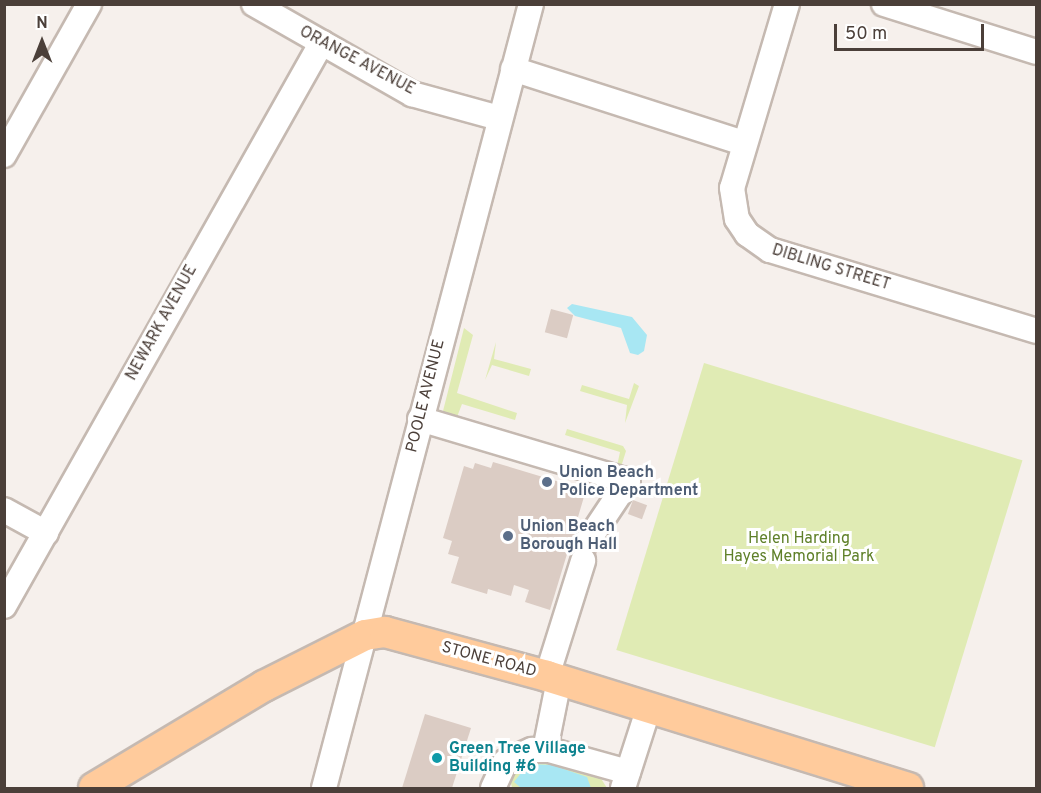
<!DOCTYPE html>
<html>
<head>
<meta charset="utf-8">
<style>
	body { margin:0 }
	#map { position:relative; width:1041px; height:793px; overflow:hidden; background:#f6f0ec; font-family:Overpass,sans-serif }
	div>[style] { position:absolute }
	.green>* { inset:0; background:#e0ebb4; transform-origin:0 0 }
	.water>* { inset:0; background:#a8e7f3 }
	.building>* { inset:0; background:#dbccc4; transform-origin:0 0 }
	.roads { filter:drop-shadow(2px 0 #c5b9b1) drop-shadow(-2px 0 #c5b9b1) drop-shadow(0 2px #c5b9b1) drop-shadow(0 -2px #c5b9b1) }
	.minor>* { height:24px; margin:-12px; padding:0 12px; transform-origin:12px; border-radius:12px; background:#fff }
	.major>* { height:30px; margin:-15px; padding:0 15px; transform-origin:15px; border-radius:15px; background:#ffcb9c }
	.dots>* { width:16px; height:16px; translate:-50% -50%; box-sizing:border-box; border:3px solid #fff; border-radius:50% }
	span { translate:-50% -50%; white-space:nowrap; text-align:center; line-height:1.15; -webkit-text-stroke:6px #fff; paint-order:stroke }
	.street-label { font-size:16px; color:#4b3f39 }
	.service-label { font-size:16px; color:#4e5e75; font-weight:700 }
	.left { translate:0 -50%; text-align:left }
	.park-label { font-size:16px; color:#5f8029 }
	.culture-label { font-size:16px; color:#0d838f; font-weight:700 }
	.frame { position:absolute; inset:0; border:6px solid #4b3f39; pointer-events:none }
	.north { position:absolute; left:12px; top:12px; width:60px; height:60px; -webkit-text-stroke:4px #fff; paint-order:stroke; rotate:0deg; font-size:16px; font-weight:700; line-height:24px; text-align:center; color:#4b3f39 }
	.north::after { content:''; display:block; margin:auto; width:21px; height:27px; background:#4b3f39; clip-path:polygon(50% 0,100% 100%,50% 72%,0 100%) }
	.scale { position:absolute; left:834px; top:24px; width:150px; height:27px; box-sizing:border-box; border:3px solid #4b3f39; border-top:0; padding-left:8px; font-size:18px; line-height:21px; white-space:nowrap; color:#4b3f39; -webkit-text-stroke:4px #fff; paint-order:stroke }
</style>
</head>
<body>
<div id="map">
	<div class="green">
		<i style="clip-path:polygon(464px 328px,473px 335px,457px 393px,517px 413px,515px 420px,462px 404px,457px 417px,442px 415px)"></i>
		<i style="clip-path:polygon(496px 342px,494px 359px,531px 369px,529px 376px,492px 365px,485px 380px)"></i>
		<i style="left:704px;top:363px;width:333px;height:300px;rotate:17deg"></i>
		<i style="clip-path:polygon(634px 383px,639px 386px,625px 423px,627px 405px,580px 391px,582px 385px,629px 399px)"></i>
		<i style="clip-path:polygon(567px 429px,623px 446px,626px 451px,621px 467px,617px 466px,620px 452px,565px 435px)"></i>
		<i style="clip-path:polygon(533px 761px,552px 762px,600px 777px,607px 788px,512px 787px,509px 777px)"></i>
	</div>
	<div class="water">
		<i style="clip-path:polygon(572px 304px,632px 317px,647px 335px,644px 351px,638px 355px,630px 353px,621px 328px,575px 316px,567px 308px)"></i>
		<i style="clip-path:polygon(528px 764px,552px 765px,587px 777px,591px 788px,521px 788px,514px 782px)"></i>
	</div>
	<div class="building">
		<i style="left:551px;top:309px;width:23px;height:24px;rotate:15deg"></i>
		<i style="clip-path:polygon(493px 462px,586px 490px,573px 534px,600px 542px,594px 562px,567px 554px,550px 610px,525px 602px,529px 590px,514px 585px,511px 596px,488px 589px,487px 594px,451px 583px,459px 557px,448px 554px,452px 541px,443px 538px,464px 466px,473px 469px,475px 463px,491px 468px)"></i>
		<i style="left:633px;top:500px;width:15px;height:15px;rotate:20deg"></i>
		<i style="clip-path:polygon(425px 714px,471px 728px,452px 788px,402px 788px)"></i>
	</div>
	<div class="roads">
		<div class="minor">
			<i style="left:254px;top:4px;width:182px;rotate:29.7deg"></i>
			<i style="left:412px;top:94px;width:90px;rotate:15.4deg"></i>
			<i style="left:787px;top:4px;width:192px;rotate:106.6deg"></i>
			<i style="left:732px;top:188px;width:31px;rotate:81deg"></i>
			<i style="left:737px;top:219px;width:18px;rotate:56deg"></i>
			<i style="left:747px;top:234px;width:28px;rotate:35deg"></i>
			<i style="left:770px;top:250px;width:278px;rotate:16.9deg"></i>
			<i style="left:884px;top:4px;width:159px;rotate:17.5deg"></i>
			<i style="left:513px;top:69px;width:243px;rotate:17.8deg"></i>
			<i style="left:4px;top:155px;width:173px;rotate:-60.6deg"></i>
			<i style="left:420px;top:419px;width:217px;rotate:16.6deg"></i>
			<i style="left:628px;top:481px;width:69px;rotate:123.7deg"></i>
			<i style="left:4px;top:510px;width:48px;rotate:28.7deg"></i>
			<i style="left:4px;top:606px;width:647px;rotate:-60.58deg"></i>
			<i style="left:547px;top:676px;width:121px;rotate:-72.6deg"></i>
			<i style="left:545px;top:750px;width:71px;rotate:-78.7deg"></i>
			<i style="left:324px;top:788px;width:811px;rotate:-75.21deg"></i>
			<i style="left:493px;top:788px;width:29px;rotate:-65deg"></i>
			<i style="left:505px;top:762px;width:30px;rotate:-24deg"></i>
			<i style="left:532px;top:750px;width:17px"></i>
			<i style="left:549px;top:750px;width:82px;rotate:15.6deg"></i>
			<i style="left:623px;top:788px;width:85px;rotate:-72.2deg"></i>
		</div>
		<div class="major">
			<i style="left:94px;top:788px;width:198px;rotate:-31deg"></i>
			<i style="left:264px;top:686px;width:113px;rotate:-26.8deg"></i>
			<i style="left:365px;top:635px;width:20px;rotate:-9deg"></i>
			<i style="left:385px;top:632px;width:168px;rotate:15.2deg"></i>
			<i style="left:547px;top:676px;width:378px;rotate:17.2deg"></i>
		</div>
	</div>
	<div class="dots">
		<i style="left:547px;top:482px;background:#5c6f8a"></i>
		<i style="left:508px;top:536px;background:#5c6f8a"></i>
		<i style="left:437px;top:758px;background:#0f9aa8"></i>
	</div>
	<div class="street-label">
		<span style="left:357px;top:61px;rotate:28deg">ORANGE AVENUE</span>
		<span style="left:831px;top:268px;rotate:17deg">DIBLING STREET</span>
		<span style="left:162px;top:323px;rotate:-61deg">NEWARK AVENUE</span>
		<span style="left:426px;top:396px;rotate:-76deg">POOLE AVENUE</span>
		<span style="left:489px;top:660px;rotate:15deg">STONE ROAD</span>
	</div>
	<div class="service-label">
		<span class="left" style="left:559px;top:482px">Union Beach<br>Police Department</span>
		<span class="left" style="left:520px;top:536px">Union Beach<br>Borough Hall</span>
	</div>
	<div class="park-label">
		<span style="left:799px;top:548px">Helen Harding<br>Hayes Memorial Park</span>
	</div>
	<div class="culture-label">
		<span class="left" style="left:449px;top:758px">Green Tree Village<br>Building #6</span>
	</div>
	<div class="frame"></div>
	<div class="north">N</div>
	<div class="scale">50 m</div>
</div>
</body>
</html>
